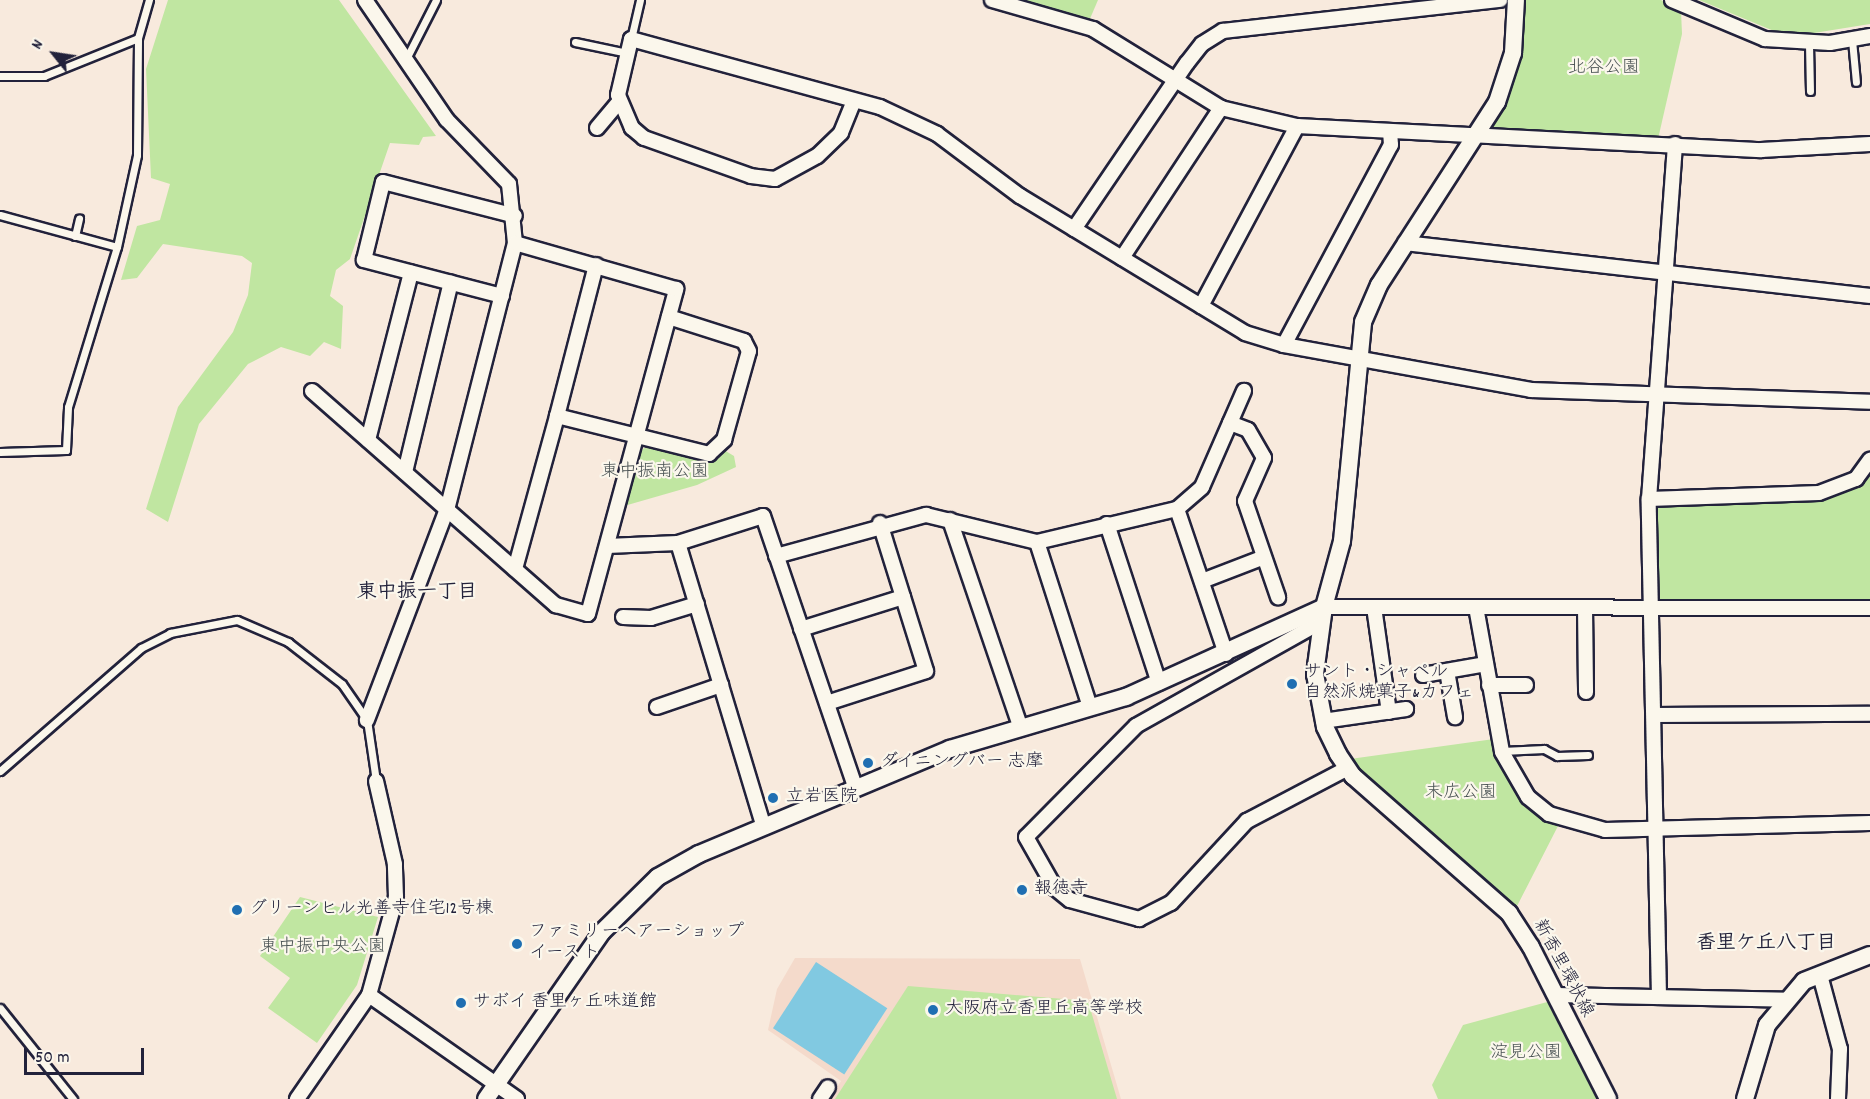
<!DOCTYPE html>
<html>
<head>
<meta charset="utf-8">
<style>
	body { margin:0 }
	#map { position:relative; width:1870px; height:1099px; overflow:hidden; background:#f8eadd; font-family:Dekko,"Klee One",sans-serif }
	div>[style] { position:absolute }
	.built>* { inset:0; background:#f4dacb }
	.green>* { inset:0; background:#c0e6a1 }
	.water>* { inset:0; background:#81c9e1; transform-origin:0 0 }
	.roads { filter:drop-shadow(2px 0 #22223b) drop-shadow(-2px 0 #22223b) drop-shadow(0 2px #22223b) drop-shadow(0 -2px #22223b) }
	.service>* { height:7px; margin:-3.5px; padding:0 3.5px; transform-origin:3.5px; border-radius:3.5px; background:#fbf7ec }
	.minor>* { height:14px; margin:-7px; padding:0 7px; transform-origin:7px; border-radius:7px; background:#fbf7ec }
	.tertiary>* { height:16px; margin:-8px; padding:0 8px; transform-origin:8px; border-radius:8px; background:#fbf7ec }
	.dots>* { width:16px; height:16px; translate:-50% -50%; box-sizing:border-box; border:3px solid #fbf7ec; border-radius:50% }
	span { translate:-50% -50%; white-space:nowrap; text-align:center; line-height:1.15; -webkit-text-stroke:4.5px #fbf7ec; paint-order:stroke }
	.park-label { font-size:18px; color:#4a5354 }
	.poi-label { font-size:18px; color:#22223b }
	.left { translate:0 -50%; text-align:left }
	.street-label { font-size:18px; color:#22223b }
	.neighbourhood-label { font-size:20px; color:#22223b; font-weight:700 }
	.north { position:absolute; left:24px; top:24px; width:60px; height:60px; -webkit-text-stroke:4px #fbf7ec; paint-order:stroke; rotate:300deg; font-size:16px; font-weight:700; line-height:24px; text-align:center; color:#22223b }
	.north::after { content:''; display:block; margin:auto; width:21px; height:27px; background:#22223b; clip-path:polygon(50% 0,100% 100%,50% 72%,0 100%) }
	.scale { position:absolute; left:24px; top:1048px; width:120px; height:27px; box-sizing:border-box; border:3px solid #22223b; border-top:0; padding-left:8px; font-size:18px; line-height:21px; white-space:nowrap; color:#22223b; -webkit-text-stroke:4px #fbf7ec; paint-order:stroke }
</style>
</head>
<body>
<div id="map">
	<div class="built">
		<i style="clip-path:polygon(795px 958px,1080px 959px,1121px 1099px,830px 1099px,841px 1081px,768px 1030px,777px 989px)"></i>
	</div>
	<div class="green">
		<i style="clip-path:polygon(168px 0,339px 0,436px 136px,423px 137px,419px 145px,390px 143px,350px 259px,336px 270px,330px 296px,343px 306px,341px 349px,324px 342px,310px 356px,281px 347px,248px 364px,199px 424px,168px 522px,146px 509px,178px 407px,233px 332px,248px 295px,252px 263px,242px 256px,163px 244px,137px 278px,121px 280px,137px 226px,160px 220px,170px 184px,151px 178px,146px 69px)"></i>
		<i style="clip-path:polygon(1021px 0,1098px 0,1089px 21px)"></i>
		<i style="clip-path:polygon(1521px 0,1661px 0,1681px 11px,1682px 34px,1658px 139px,1485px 133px)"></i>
		<i style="clip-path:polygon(1699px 0,1870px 0,1870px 24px,1814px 33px,1774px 31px)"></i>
		<i style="clip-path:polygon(646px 447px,705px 459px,724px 450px,734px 456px,736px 467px,697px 485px,624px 506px,637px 453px)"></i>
		<i style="clip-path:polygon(1870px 472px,1870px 603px,1658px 602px,1656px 504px,1830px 498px,1851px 490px)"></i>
		<i style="clip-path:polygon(1494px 739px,1523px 802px,1558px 826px,1515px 910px,1350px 759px)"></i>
		<i style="clip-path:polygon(300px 897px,378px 917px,357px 985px,317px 1043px,268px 1008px,290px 978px,260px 956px)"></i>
		<i style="clip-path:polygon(908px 986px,1088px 1001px,1117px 1099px,835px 1099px)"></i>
		<i style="clip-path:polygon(1551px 1001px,1602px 1099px,1438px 1099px,1432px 1085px,1463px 1025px)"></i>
	</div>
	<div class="water">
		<i style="left:816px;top:962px;width:85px;height:79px;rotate:33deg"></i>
	</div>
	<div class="roads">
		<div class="service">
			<i style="left:631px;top:39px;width:40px;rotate:-77deg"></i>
			<i style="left:1852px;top:40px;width:42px;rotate:84.6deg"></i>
			<i style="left:575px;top:42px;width:53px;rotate:11.9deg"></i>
			<i style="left:1809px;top:44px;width:47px;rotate:88.8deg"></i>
			<i style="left:406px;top:59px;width:66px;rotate:-63deg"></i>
			<i style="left:0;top:76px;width:44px"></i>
			<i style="left:44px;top:76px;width:101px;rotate:-22deg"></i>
			<i style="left:0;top:215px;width:121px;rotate:15.3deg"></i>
			<i style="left:75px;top:236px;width:18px;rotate:-77deg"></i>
			<i style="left:0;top:452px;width:66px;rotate:-1.7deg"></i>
			<i style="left:66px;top:450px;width:43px;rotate:-87.3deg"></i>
			<i style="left:68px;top:407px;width:167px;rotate:-73deg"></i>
			<i style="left:117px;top:247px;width:94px;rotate:-77.7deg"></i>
			<i style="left:137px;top:155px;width:117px;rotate:-89.5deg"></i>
			<i style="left:138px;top:38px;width:40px;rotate:-74deg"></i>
			<i style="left:1502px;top:751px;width:42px;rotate:-2.7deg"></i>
			<i style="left:1544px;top:749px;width:15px;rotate:28deg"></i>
			<i style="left:1557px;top:756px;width:31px;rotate:-2deg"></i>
			<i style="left:0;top:771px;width:187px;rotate:-41.1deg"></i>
			<i style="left:141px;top:648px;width:33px;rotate:-27deg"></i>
			<i style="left:170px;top:633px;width:68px;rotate:-11deg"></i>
			<i style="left:237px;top:620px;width:56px;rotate:23.3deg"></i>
			<i style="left:288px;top:642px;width:68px;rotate:37.9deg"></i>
			<i style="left:342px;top:684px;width:44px;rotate:55.2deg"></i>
			<i style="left:367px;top:720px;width:62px;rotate:81.6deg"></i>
			<i style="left:0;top:1008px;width:117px;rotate:51.3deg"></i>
		</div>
		<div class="minor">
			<i style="left:365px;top:0;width:145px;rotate:55.7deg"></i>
			<i style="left:447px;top:120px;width:89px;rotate:45.9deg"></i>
			<i style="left:509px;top:184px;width:59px;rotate:84.2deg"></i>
			<i style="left:515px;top:243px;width:275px;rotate:104.3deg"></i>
			<i style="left:447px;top:509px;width:226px;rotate:110.8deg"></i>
			<i style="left:992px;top:0;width:105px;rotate:16deg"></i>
			<i style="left:1093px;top:29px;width:150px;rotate:31.7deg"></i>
			<i style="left:1221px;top:108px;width:78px;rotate:13.3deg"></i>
			<i style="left:1297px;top:126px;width:465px;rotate:3deg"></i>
			<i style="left:1761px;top:150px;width:109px;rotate:-3.2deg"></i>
			<i style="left:1672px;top:0;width:101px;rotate:22.8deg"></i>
			<i style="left:1765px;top:39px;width:65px;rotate:3.5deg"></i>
			<i style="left:1830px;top:43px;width:41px;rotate:-9.9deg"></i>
			<i style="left:853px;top:103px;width:32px;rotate:112deg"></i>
			<i style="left:841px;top:133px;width:33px;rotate:136deg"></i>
			<i style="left:817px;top:156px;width:48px;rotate:151.3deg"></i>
			<i style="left:775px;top:179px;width:24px;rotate:-173deg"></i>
			<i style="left:751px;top:176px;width:114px;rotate:-160.4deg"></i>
			<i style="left:644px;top:138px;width:16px;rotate:-140deg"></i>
			<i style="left:632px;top:128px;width:36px;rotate:-113deg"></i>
			<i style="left:618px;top:95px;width:57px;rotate:-76.9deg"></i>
			<i style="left:631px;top:39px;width:258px;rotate:15.3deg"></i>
			<i style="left:880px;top:107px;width:63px;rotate:25.3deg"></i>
			<i style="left:937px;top:134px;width:104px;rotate:36.8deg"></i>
			<i style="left:1020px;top:196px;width:263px;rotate:31.3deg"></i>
			<i style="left:1245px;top:333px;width:41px;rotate:17.1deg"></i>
			<i style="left:1284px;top:345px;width:251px;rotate:10.3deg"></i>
			<i style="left:1531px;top:390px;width:339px;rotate:2deg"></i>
			<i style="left:597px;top:128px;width:35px;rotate:-50deg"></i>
			<i style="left:1074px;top:229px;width:201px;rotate:-55.8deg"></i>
			<i style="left:1187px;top:63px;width:24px;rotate:-52deg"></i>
			<i style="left:1202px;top:44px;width:25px;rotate:-32deg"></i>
			<i style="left:1223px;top:31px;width:279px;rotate:-6.4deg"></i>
			<i style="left:1405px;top:243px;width:468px;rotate:6.5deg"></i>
			<i style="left:1122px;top:258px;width:180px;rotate:-56.6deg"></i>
			<i style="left:502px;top:296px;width:143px;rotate:-165.4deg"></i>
			<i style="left:364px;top:260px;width:80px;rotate:-76.3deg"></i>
			<i style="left:383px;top:182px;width:136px;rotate:14.4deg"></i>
			<i style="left:1201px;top:306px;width:204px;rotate:-61.9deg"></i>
			<i style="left:1284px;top:345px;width:227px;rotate:-61.9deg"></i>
			<i style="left:1391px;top:145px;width:14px;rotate:-94deg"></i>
			<i style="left:312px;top:391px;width:325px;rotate:41.3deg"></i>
			<i style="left:556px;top:605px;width:33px;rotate:16deg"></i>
			<i style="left:588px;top:614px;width:337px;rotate:-74.8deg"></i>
			<i style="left:676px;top:289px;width:167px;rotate:-164.1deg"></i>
			<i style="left:557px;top:416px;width:156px;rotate:-75.5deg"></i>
			<i style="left:1230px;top:423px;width:19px;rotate:21deg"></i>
			<i style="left:1248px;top:430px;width:32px;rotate:60deg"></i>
			<i style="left:1264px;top:458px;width:47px;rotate:113.8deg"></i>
			<i style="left:1245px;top:501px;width:102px;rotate:71deg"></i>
			<i style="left:368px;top:440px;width:173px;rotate:-75.6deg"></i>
			<i style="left:405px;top:472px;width:195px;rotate:-76.4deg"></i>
			<i style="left:1649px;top:499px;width:356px;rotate:-85.8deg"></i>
			<i style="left:1177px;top:509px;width:33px;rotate:-41deg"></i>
			<i style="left:1202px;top:487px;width:105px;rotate:-66.4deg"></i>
			<i style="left:950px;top:520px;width:220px;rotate:71.2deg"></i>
			<i style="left:1107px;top:524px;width:167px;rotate:71.9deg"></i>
			<i style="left:1037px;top:542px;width:173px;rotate:72.2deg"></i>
			<i style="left:678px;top:543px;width:297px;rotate:73.2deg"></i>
			<i style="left:607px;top:546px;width:71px;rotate:-2.4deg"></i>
			<i style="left:678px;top:543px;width:89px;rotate:-17.6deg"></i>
			<i style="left:763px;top:516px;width:288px;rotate:71.2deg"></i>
			<i style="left:776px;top:556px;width:156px;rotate:-15.3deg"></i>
			<i style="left:926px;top:515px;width:114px;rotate:13.7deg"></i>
			<i style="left:1037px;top:542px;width:144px;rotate:-13.3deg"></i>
			<i style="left:1177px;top:509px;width:153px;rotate:71.3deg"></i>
			<i style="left:515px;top:569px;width:159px;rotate:-74.6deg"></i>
			<i style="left:557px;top:416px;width:157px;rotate:14deg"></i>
			<i style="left:709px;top:454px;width:21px;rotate:-43deg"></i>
			<i style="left:724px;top:440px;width:92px;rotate:-74.3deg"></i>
			<i style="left:749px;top:351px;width:11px;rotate:-117deg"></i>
			<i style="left:744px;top:341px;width:79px;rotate:-162.3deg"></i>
			<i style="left:1202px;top:581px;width:64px;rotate:-21deg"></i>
			<i style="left:1324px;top:607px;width:546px;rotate:0.1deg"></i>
			<i style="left:1374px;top:607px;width:106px;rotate:81.9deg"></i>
			<i style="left:1476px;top:607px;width:147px;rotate:79.8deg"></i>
			<i style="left:1502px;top:752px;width:52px;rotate:60deg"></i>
			<i style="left:1528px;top:797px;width:27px;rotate:39deg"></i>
			<i style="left:1549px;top:814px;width:58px;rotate:15.9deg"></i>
			<i style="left:1605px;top:830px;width:265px;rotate:-1.5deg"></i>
			<i style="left:1585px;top:607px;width:85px;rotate:89.3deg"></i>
			<i style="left:623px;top:617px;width:28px;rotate:2deg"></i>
			<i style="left:651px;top:618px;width:48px;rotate:-16.9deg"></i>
			<i style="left:1321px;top:622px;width:212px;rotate:150.7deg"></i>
			<i style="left:1136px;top:726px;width:156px;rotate:134.7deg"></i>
			<i style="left:1026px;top:837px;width:59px;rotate:60.4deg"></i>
			<i style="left:1055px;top:888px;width:19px;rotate:39deg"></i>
			<i style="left:1070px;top:900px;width:72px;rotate:15.4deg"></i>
			<i style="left:1139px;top:919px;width:36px;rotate:-27deg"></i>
			<i style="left:1171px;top:903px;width:112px;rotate:-47.2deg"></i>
			<i style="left:1247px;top:821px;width:114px;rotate:-27.7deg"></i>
			<i style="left:801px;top:629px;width:107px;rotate:-17.4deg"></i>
			<i style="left:1447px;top:671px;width:47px;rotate:80.1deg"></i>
			<i style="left:1423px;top:675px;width:64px;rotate:-9.9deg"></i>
			<i style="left:1489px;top:685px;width:37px"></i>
			<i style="left:827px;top:703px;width:104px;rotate:-17.9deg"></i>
			<i style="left:926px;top:671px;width:155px;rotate:-107.3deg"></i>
			<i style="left:657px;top:707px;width:68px;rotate:-19deg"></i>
			<i style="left:1654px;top:715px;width:216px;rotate:-0.3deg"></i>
			<i style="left:1323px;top:721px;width:84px;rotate:-8.2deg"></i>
			<i style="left:1820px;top:975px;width:77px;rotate:74.9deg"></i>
			<i style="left:1840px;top:1049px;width:50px;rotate:92.3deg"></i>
			<i style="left:369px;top:995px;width:181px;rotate:35.1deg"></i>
			<i style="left:1556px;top:995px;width:232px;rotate:1.2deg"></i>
			<i style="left:1659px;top:997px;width:498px;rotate:-91.2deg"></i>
			<i style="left:1649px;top:499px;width:170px;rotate:-2deg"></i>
			<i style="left:1819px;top:493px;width:40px;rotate:-21deg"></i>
			<i style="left:1856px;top:479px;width:24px;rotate:-54deg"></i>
			<i style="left:297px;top:1099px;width:126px;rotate:-55.3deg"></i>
			<i style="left:369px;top:995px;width:102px;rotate:-74.6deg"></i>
			<i style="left:396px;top:897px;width:33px;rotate:-92deg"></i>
			<i style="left:395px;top:864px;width:85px;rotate:-102.9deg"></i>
			<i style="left:820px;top:1099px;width:14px;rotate:-56deg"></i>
		</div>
		<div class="tertiary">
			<i style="left:1324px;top:607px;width:68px;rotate:97.7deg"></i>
			<i style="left:1315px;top:674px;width:54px;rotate:79.3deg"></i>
			<i style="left:1325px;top:727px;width:30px;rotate:64deg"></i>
			<i style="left:1338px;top:754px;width:27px;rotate:56deg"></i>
			<i style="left:1353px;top:776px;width:208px;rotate:41.3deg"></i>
			<i style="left:1509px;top:913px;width:40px;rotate:57.1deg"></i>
			<i style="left:1531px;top:947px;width:170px;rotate:63.1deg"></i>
			<i style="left:486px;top:1099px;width:203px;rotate:-55.2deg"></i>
			<i style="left:602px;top:932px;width:78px;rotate:-44.5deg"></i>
			<i style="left:658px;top:877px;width:47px;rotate:-29.3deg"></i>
			<i style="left:699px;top:854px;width:272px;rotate:-22.7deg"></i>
			<i style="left:950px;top:749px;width:184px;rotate:-16.5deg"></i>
			<i style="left:1126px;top:697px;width:217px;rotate:-24.4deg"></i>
			<i style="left:1324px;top:607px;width:68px;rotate:-74.7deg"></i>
			<i style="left:1342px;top:541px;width:220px;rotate:-84.5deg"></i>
			<i style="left:1363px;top:322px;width:40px;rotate:-66.6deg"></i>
			<i style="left:1379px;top:285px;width:218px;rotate:-57.2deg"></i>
			<i style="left:1497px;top:102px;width:52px;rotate:-71.9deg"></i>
			<i style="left:1513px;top:53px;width:53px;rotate:-86.8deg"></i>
			<i style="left:1745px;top:1099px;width:77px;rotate:-73.4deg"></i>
			<i style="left:1767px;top:1025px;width:57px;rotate:-49.9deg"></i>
			<i style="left:1804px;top:981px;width:71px;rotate:-21.5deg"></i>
		</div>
	</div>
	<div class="dots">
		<i style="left:1292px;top:684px;background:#1f6fb2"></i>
		<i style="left:868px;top:763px;background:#1f6fb2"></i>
		<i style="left:773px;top:798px;background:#1f6fb2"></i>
		<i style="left:1022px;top:890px;background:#1f6fb2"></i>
		<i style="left:237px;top:910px;background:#1f6fb2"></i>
		<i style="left:517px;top:944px;background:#1f6fb2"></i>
		<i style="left:461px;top:1003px;background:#1f6fb2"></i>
		<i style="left:933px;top:1010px;background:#1f6fb2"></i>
	</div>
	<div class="park-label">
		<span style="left:1604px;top:69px">北谷公園</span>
		<span style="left:655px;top:473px">東中振南公園</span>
		<span style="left:1461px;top:794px">末広公園</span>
		<span style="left:323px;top:948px">東中振中央公園</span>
		<span style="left:1526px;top:1054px">淀見公園</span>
	</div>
	<div class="poi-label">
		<span class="left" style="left:1304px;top:684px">サント・シャペル<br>自然派焼菓子&amp;カフェ</span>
		<span class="left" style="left:880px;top:763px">ダイニングバー 志摩</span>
		<span class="left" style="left:786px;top:798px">立岩医院</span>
		<span class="left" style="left:1034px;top:890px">報徳寺</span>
		<span class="left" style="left:249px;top:910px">グリーンヒル光善寺住宅12号棟</span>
		<span class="left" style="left:529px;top:944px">ファミリーヘアーショップ<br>イースト</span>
		<span class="left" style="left:473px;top:1003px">サボイ 香里ヶ丘味道館</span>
		<span class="left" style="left:945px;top:1010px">大阪府立香里丘高等学校</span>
	</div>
	<div class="street-label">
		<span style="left:1562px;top:969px;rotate:62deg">新香里環状線</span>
	</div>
	<div class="neighbourhood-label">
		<span style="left:417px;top:593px">東中振一丁目</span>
		<span style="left:1766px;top:944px">香里ケ丘八丁目</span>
	</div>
	<div class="north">N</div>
	<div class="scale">50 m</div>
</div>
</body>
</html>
